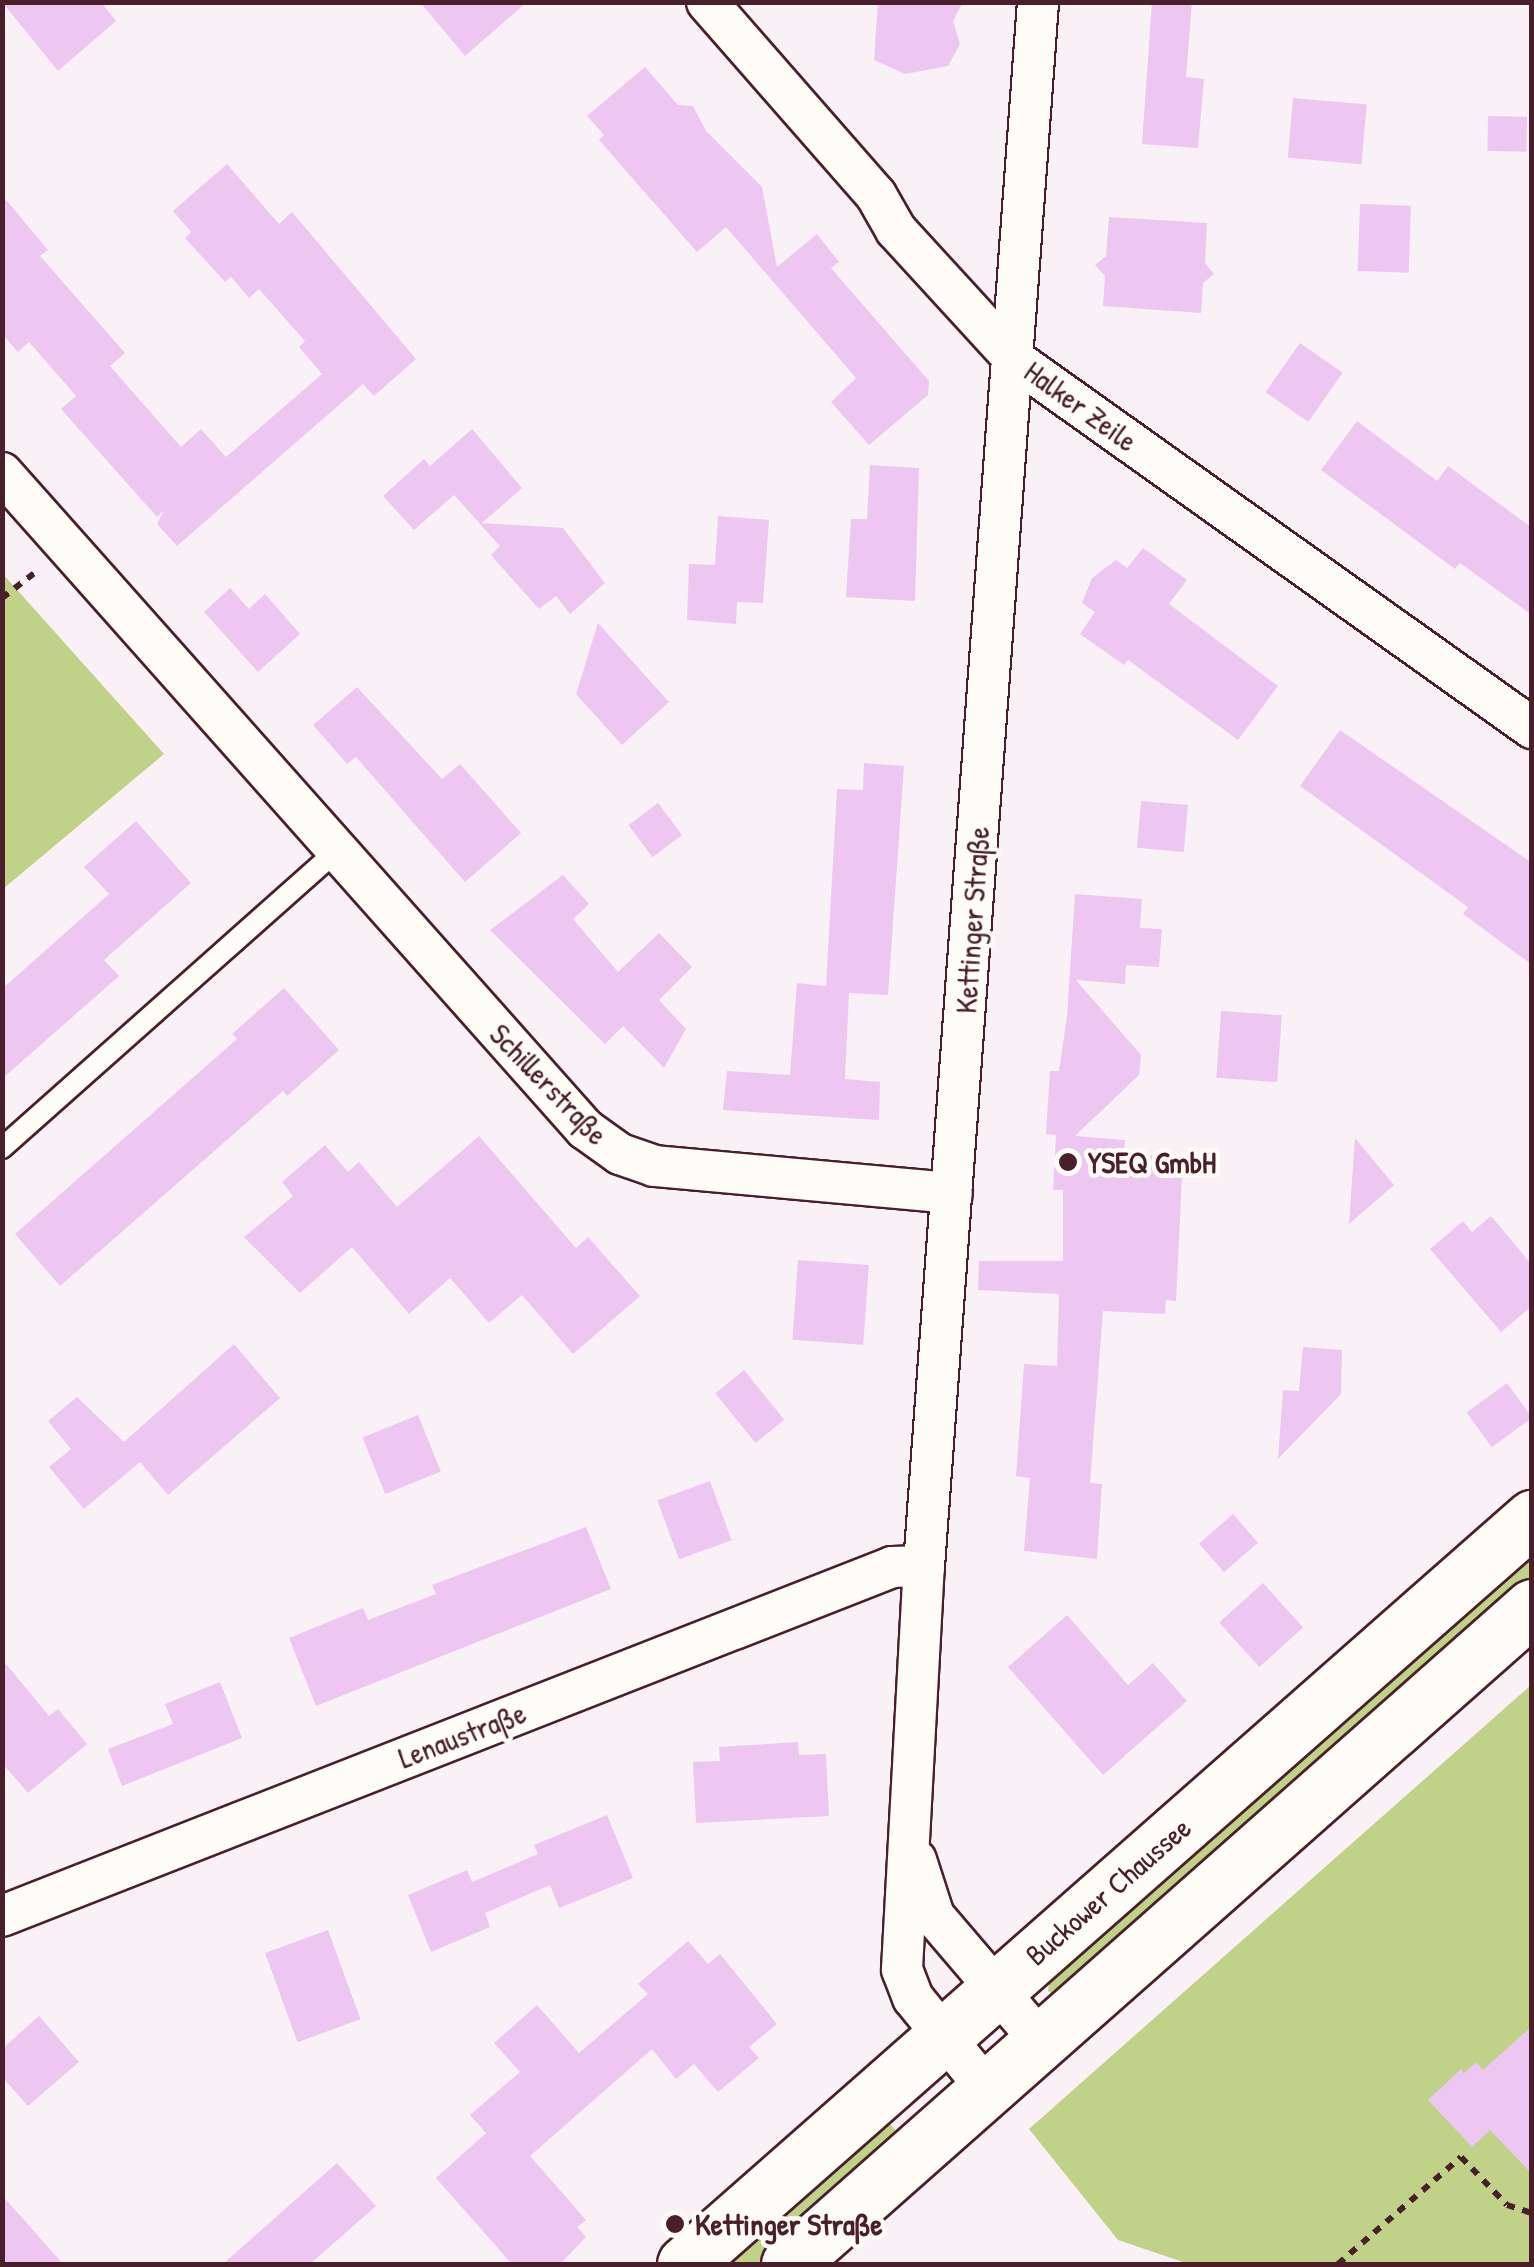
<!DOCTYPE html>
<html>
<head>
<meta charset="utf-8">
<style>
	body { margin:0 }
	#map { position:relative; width:1534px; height:2267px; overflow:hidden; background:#faf1f6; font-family:"Patrick Hand",sans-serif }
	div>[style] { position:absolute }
	.green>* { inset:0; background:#bfd287; transform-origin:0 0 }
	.building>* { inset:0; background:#edc7f1; transform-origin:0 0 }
	.path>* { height:6px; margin-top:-3px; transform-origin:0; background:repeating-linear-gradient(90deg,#4a1f2b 0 8px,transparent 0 16px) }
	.roads { filter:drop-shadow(2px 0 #4a1f2b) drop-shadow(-2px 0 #4a1f2b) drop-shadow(0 2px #4a1f2b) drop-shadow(0 -2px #4a1f2b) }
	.service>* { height:20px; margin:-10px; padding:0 10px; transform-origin:10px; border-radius:10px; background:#fdfcf7 }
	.minor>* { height:40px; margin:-20px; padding:0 20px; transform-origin:20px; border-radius:20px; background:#fdfcf7 }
	.secondary>* { height:55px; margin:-27.5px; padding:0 27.5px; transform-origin:27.5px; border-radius:27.5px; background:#fdfcf7 }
	.dots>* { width:28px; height:28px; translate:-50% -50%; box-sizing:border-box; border:5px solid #fdfcf7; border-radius:50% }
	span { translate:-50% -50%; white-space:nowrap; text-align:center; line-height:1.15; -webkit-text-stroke:9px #fdfcf7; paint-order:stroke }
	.street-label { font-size:30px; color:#4a1f2b }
	.poi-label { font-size:30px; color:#4a1f2b; font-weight:700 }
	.left { translate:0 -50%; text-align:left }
	.frame { position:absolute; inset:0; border:5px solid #4a1f2b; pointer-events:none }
</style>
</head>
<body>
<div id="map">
	<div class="green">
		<i style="clip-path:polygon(2px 573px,164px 754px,3px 889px,2px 889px)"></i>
		<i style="clip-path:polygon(1531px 1554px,1531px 1581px,1056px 1997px,1048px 1991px,1049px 1983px)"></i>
		<i style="clip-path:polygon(1531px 1685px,1531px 2264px,1189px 2264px,1118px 2240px,1029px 2129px)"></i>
		<i style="left:889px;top:2123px;width:20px;height:214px;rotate:49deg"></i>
	</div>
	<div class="building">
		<i style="clip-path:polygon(2px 2px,101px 2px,116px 21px,58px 71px)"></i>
		<i style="clip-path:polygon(420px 2px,527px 2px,465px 56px)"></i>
		<i style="clip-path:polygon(878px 2px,963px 2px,953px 21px,960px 44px,948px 66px,905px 74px,874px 60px)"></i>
		<i style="clip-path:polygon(1152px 2px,1192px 2px,1186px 77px,1204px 79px,1198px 148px,1142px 144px)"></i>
		<i style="clip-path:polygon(645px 67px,678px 105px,693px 106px,706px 131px,762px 187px,777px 267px,817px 234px,839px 262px,831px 268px,929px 381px,928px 395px,869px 445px,831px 402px,856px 378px,726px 227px,697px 252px,599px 140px,604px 135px,587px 116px)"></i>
		<i style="left:1293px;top:98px;width:74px;height:60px;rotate:5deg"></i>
		<i style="left:1488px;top:116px;width:39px;height:35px;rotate:1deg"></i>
		<i style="clip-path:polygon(227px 164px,279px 224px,292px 212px,416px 359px,374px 396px,363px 384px,177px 546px,157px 524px,164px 510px,157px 517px,61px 409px,76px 396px,29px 342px,18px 352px,2px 334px,2px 195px,48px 250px,40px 256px,125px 353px,110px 366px,181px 447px,201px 429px,226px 457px,322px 374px,299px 347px,305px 341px,259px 289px,249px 298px,231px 277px,225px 282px,185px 238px,191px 232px,173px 211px)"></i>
		<i style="left:1360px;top:204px;width:51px;height:67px;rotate:2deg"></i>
		<i style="clip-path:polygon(1109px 217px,1207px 223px,1205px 263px,1214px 274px,1203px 283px,1201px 313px,1103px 306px,1105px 276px,1095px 265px,1106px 256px)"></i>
		<i style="left:1300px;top:343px;width:52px;height:60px;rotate:35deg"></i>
		<i style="clip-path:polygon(1357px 421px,1437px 481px,1448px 466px,1532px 528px,1532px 615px,1460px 563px,1455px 569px,1321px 470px)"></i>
		<i style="clip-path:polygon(472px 429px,522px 488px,482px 523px,563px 528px,605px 583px,570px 614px,556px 596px,539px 609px,491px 555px,500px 546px,454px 495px,414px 530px,383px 496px,424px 459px,430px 466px)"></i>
		<i style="clip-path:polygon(870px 465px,919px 468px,915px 601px,846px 597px,851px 519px,867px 519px)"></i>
		<i style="clip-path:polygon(718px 516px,769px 520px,763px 603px,737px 602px,736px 624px,687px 620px,689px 564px,715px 565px)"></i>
		<i style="clip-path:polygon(1143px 548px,1187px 580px,1169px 604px,1278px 686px,1238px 740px,1128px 660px,1124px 665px,1080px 634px,1095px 612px,1082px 603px,1092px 578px,1116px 560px,1127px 568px)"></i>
		<i style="clip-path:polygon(230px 588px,249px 609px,265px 594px,300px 634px,258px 672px,204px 612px)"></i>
		<i style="clip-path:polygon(598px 623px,669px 702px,622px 745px,576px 694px)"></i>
		<i style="clip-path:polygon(357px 687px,442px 779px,460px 764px,521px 833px,465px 882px,356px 757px,347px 764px,313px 725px)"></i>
		<i style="clip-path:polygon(1340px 730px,1532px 863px,1532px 965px,1463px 914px,1468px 907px,1300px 786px)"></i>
		<i style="clip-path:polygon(864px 763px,904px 766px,888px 995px,849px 993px,845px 1079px,880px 1082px,879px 1120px,723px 1110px,727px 1071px,790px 1075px,797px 983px,826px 986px,837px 789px,863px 790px)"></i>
		<i style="left:1141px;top:801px;width:47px;height:47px;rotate:5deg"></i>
		<i style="left:658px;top:803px;width:40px;height:37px;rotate:53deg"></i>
		<i style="clip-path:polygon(136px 821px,191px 883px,104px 960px,119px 976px,2px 1079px,2px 989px,109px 894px,84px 867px)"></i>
		<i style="clip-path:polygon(563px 875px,589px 904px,573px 919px,618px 972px,659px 933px,692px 967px,659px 1000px,686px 1029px,664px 1068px,623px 1026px,605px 1044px,490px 930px)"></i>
		<i style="clip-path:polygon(1075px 894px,1142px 899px,1140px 928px,1162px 929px,1159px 967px,1126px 965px,1125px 984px,1076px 980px,1141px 1055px,1139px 1075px,1075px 1136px,1125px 1140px,1124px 1154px,1183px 1157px,1176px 1301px,1166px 1300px,1165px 1314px,1103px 1311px,1090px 1483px,1102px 1484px,1097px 1559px,1024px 1551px,1030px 1478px,1016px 1476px,1024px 1364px,1057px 1366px,1059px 1294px,978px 1290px,979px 1261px,1063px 1261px,1063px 1190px,1053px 1190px,1056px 1135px,1046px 1134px,1050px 1071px,1059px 1071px,1067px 1016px)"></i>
		<i style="clip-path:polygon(284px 988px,339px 1050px,287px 1096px,283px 1091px,60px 1286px,15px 1234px,237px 1039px,232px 1034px)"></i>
		<i style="left:1221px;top:1011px;width:61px;height:67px;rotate:4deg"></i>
		<i style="clip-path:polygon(479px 1136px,576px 1248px,588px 1237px,640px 1296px,573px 1354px,522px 1295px,489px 1323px,450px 1278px,409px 1314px,352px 1247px,300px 1293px,244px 1237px,293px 1196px,282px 1182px,325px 1145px,348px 1172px,359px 1162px,397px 1207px)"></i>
		<i style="clip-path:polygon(1355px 1138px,1394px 1185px,1349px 1224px)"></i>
		<i style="clip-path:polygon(1491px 1216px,1532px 1265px,1532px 1306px,1501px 1332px,1430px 1249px,1463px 1221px,1472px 1232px)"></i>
		<i style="left:798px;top:1260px;width:71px;height:80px;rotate:4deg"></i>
		<i style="clip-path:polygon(234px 1344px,280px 1398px,168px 1495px,140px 1462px,84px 1509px,49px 1467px,71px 1449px,48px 1421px,77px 1397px,124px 1442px)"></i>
		<i style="clip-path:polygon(1303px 1347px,1342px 1350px,1341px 1394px,1278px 1459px,1283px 1390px,1299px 1391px)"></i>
		<i style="left:744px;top:1370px;width:64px;height:37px;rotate:51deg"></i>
		<i style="left:1507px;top:1383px;width:43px;height:50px;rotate:54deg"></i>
		<i style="left:418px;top:1415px;width:61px;height:60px;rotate:68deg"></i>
		<i style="left:710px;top:1481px;width:63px;height:56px;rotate:70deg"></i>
		<i style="left:1233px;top:1514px;width:38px;height:45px;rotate:49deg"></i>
		<i style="clip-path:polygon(586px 1527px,611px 1589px,316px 1706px,289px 1638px,363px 1608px,368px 1620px,436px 1594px,432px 1585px)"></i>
		<i style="left:1263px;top:1583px;width:60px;height:59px;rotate:48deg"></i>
		<i style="clip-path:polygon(1067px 1615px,1128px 1685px,1153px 1663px,1187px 1701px,1103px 1775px,1008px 1667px)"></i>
		<i style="clip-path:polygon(2px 1659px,49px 1716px,58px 1709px,87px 1744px,28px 1793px,2px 1763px)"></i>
		<i style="clip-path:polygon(220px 1682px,242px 1738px,122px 1786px,108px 1749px,173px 1724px,165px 1704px)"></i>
		<i style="clip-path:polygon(798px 1742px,799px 1755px,826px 1754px,829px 1816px,696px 1823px,693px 1762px,720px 1761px,719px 1747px)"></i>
		<i style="clip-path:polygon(607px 1815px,633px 1878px,559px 1908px,550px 1885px,485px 1913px,490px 1927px,431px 1952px,408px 1895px,467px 1870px,472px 1882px,538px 1854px,534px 1845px)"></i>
		<i style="left:328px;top:1930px;width:95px;height:67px;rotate:70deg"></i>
		<i style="clip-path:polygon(688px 1941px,708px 1964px,720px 1954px,777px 2024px,749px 2047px,759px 2058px,718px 2092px,694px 2064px,676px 2079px,652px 2049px,530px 2156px,586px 2220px,577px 2227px,586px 2237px,560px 2264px,512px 2264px,436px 2178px,486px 2133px,470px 2115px,520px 2072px,494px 2043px,537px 2005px,579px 2053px,648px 1994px,638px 1984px)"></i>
		<i style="clip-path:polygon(39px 2016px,79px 2062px,28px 2106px,2px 2077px,2px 2049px)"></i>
		<i style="clip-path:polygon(1532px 2026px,1532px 2174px,1490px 2130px,1472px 2147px,1428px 2100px,1461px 2069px,1464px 2073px,1476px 2062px,1483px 2070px)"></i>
		<i style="clip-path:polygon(337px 2163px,376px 2206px,310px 2264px,223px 2264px)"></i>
		<i style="clip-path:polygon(2px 2195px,63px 2264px,2px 2264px)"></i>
	</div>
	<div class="path">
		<i style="left:2px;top:598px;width:44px;rotate:-37.6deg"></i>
		<i style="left:1338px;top:2264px;width:163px;rotate:-41deg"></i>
		<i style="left:1461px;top:2157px;width:66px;rotate:46.2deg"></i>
		<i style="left:1507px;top:2205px;width:26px;rotate:18deg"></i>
	</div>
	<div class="roads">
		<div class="service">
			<i style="left:2px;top:1148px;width:448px;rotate:-41.6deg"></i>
		</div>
		<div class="minor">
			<i style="left:707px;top:2px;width:257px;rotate:48.8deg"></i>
			<i style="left:876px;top:195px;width:40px;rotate:60.3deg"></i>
			<i style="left:896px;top:230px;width:176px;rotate:47.5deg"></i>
			<i style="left:1015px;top:360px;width:635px;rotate:35.44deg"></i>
			<i style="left:2px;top:473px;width:878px;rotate:48.37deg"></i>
			<i style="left:585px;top:1129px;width:43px;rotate:35.5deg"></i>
			<i style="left:620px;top:1154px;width:36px;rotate:19deg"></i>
			<i style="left:654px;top:1166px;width:299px;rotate:5.2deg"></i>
			<i style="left:916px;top:1860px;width:59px;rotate:72.2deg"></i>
			<i style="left:934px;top:1916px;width:163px;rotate:49.5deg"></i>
			<i style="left:2px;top:1916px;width:956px;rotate:-21.41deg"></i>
			<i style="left:892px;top:1567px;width:32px;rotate:-2deg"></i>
			<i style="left:986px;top:2088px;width:116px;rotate:-129deg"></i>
			<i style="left:913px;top:1998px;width:31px;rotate:-111deg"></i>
			<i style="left:902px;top:1969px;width:404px;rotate:-86.9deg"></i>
			<i style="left:924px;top:1566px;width:1568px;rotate:-85.83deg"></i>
		</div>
		<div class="secondary">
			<i style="left:685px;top:2264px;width:1129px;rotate:-41.37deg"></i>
			<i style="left:789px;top:2264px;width:992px;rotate:-41.48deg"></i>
		</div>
	</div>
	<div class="dots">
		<i style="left:1068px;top:1162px;background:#4a1f2b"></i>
		<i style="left:675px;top:2224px;background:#4a1f2b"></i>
	</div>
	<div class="street-label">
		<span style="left:1081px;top:406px;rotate:36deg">Halker Zeile</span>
		<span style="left:972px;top:920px;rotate:-86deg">Kettinger Straße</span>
		<span style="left:549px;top:1084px;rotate:46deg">Schillerstraße</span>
		<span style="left:462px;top:1735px;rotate:-21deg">Lenaustraße</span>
		<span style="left:1108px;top:1891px;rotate:-41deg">Buckower Chaussee</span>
	</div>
	<div class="poi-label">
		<span class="left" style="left:1088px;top:1162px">YSEQ GmbH</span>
		<span class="left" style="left:695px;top:2224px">Kettinger Straße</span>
	</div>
	<div class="frame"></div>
</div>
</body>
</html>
